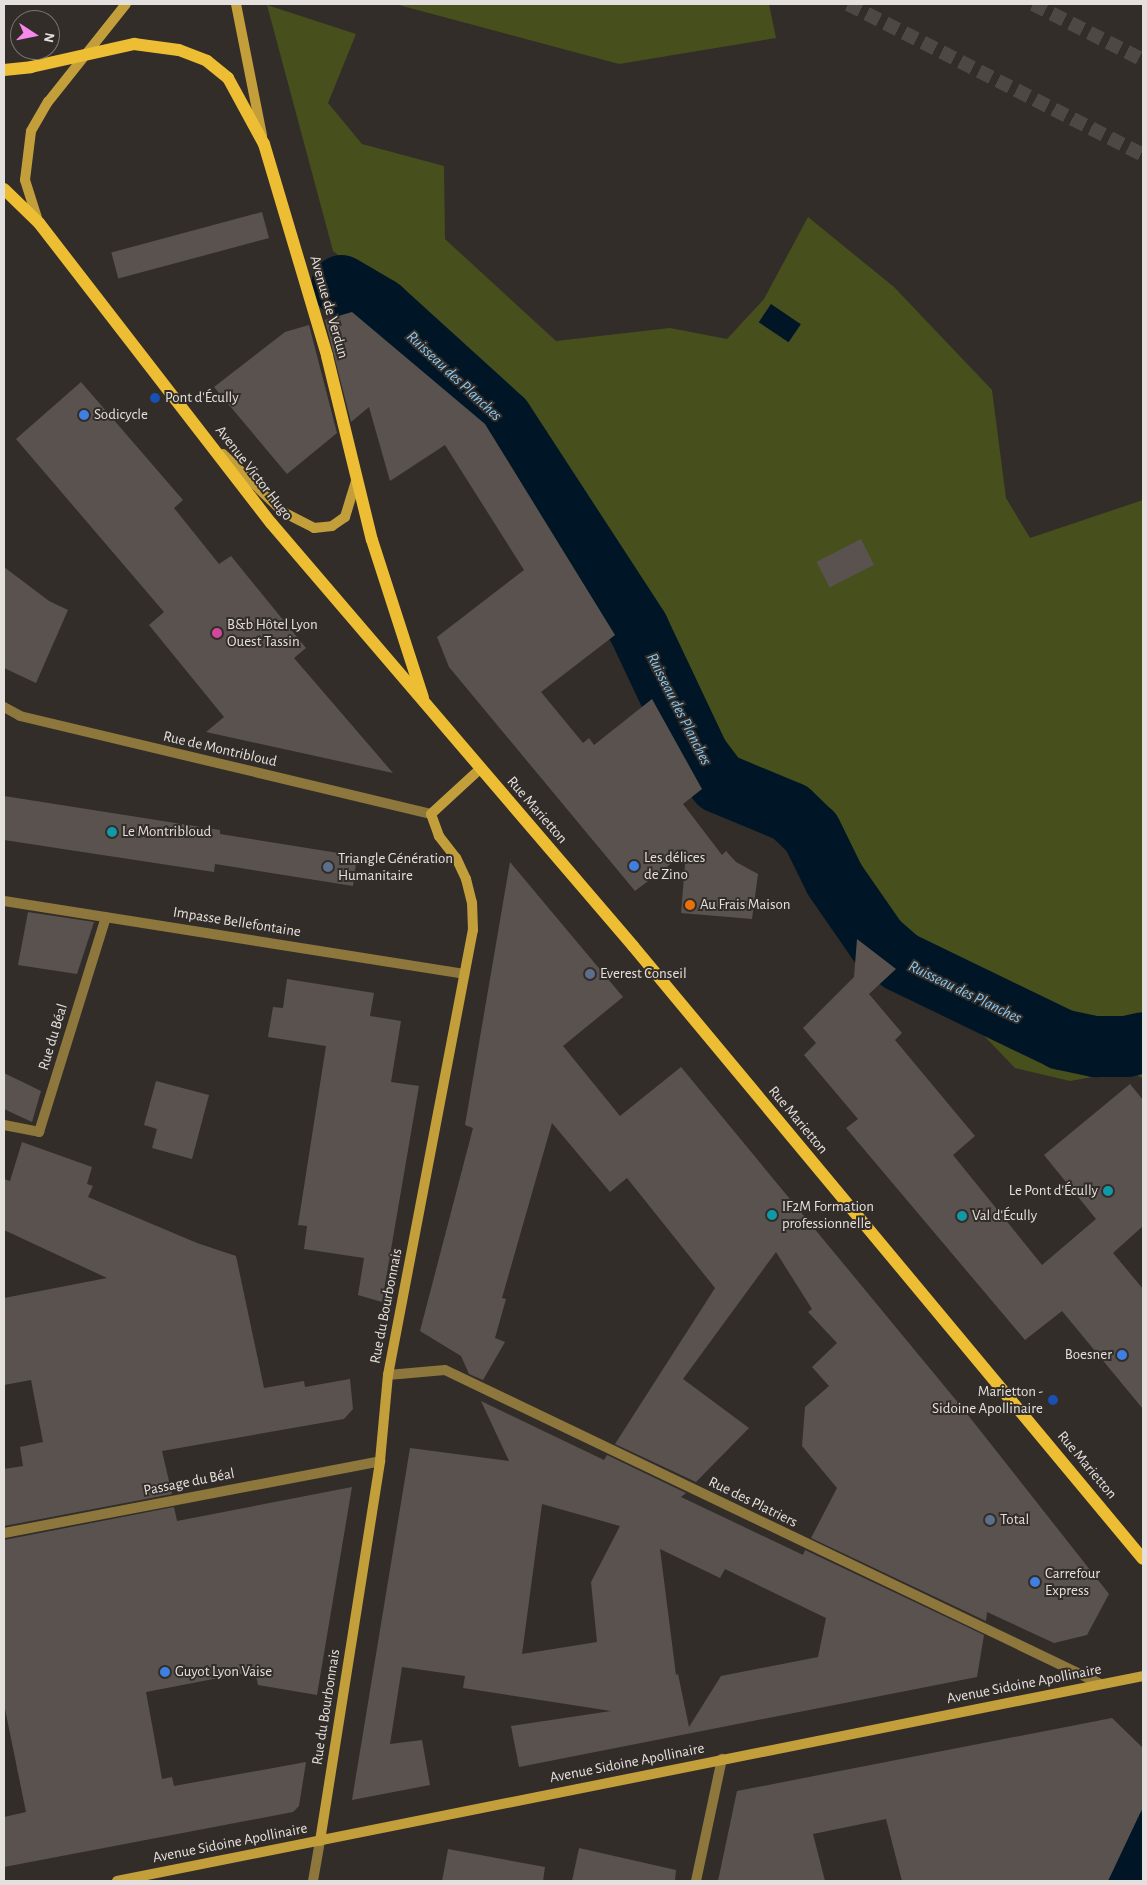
<!DOCTYPE html>
<html>
<head>
<meta charset="utf-8">
<style>
	body { margin:0 }
	#map { position:relative; width:1147px; height:1885px; overflow:hidden; background:#332d29; font-family:"Alegreya Sans",sans-serif }
	div>[style] { position:absolute }
	.green>* { inset:0; background:#474f1d }
	.water>* { inset:0; background:#001626; transform-origin:0 0 }
	.river>* { height:61px; margin:-30.5px; padding:0 30.5px; transform-origin:30.5px; border-radius:30.5px; background:#001626 }
	.building>* { inset:0; background:#5a524e; transform-origin:0 0 }
	.trunk-tunnel>* { height:14px; margin-top:-7px; transform-origin:0; background:repeating-linear-gradient(90deg,#4e4844 0 14px,transparent 0 21px) }
	.service>* { height:10px; margin:-5px; padding:0 5px; transform-origin:5px; border-radius:5px; background:#8d773d }
	.minor>* { height:10px; margin:-5px; padding:0 5px; transform-origin:5px; border-radius:5px; background:#8d773d }
	.secondary>* { height:10px; margin:-5px; padding:0 5px; transform-origin:5px; border-radius:5px; background:#c39f3b }
	.primary>* { height:12px; margin:-6px; padding:0 6px; transform-origin:6px; border-radius:6px; background:#edbe33 }
	.dots>* { width:14px; height:14px; translate:-50% -50%; box-sizing:border-box; border:2px solid #332d29; border-radius:50% }
	span { translate:-50% -50%; white-space:nowrap; text-align:center; line-height:1.15; -webkit-text-stroke:4px #332d29; paint-order:stroke }
	.street-label { font-size:15px; color:#e4e0dd }
	.poi-label { font-size:15px; color:#e4e0dd }
	.left { translate:0 -50%; text-align:left }
	.right { translate:-100% -50%; text-align:right }
	.water-label { font-size:16px; color:#87c8f3; font-style:italic }
	.frame { position:absolute; inset:0; border:5px solid #e4e0dd; pointer-events:none }
	.north { position:absolute; left:10px; top:10px; width:50px; height:50px; box-sizing:border-box; background:#332d29; border:1px solid #7a7571; border-radius:50%; rotate:101deg; font-size:14px; font-weight:700; line-height:20px; text-align:center; color:#e4e0dd }
	.north::after { content:''; display:block; margin:auto; width:18px; height:22px; background:#f788ec; clip-path:polygon(50% 0,100% 100%,50% 72%,0 100%) }
</style>
</head>
<body>
<div id="map">
	<div class="green">
		<i style="clip-path:polygon(395px 4px,769px 4px,776px 38px,619px 64px)"></i>
		<i style="clip-path:polygon(267px 5px,356px 34px,328px 103px,362px 144px,444px 166px,445px 239px,556px 341px,670px 328px,727px 339px,764px 299px,808px 217px,894px 287px,992px 390px,1006px 498px,1030px 538px,1143px 500px,1143px 1079px,1131px 1070px,1070px 1081px,1015px 1068px,963px 1014px,922px 948px,868px 902px,811px 805px,747px 777px,711px 748px,673px 679px,638px 598px,509px 392px,333px 251px)"></i>
	</div>
	<div class="water">
		<i style="left:771px;top:304px;width:36px;height:22px;rotate:34deg"></i>
	</div>
	<div class="river">
		<i style="left:341px;top:285px;width:45px;rotate:30.5deg"></i>
		<i style="left:380px;top:308px;width:165px;rotate:42.3deg"></i>
		<i style="left:502px;top:419px;width:249px;rotate:56.9deg"></i>
		<i style="left:638px;top:628px;width:140px;rotate:64.7deg"></i>
		<i style="left:698px;top:755px;width:34px;rotate:53deg"></i>
		<i style="left:718px;top:782px;width:78px;rotate:22.6deg"></i>
		<i style="left:790px;top:812px;width:29px;rotate:44deg"></i>
		<i style="left:811px;top:832px;width:52px;rotate:63.9deg"></i>
		<i style="left:834px;top:879px;width:75px;rotate:55.3deg"></i>
		<i style="left:877px;top:941px;width:30px;rotate:41deg"></i>
		<i style="left:900px;top:961px;width:179px;rotate:25.8deg"></i>
		<i style="left:1061px;top:1039px;width:35px;rotate:12deg"></i>
		<i style="left:1095px;top:1046px;width:31px"></i>
		<i style="left:1126px;top:1046px;width:17px;rotate:-13deg"></i>
		<i style="left:1125px;top:1881px;width:43px;rotate:-65.2deg"></i>
	</div>
	<div class="building">
		<i style="left:262px;top:212px;width:27px;height:156px;rotate:75deg"></i>
		<i style="clip-path:polygon(352px 312px,485px 424px,615px 635px,541px 692px,583px 743px,589px 738px,594px 745px,652px 699px,702px 789px,683px 804px,722px 855px,726px 851px,736px 862px,758px 874px,752px 919px,681px 913px,686px 852px,635px 891px,449px 667px,437px 637px,524px 570px,445px 445px,390px 481px,369px 407px,351px 422px,325px 320px)"></i>
		<i style="clip-path:polygon(309px 325px,337px 433px,287px 474px,214px 387px,285px 332px)"></i>
		<i style="clip-path:polygon(81px 382px,183px 500px,174px 508px,219px 564px,231px 556px,306px 648px,294px 658px,393px 773px,206px 732px,224px 717px,149px 625px,164px 612px,16px 439px)"></i>
		<i style="left:861px;top:539px;width:29px;height:50px;rotate:63deg"></i>
		<i style="clip-path:polygon(4px 567px,49px 601px,68px 610px,36px 683px,4px 668px)"></i>
		<i style="clip-path:polygon(4px 796px,220px 830px,220px 834px,357px 856px,353px 886px,215px 864px,214px 872px,4px 840px)"></i>
		<i style="clip-path:polygon(510px 862px,623px 997px,563px 1046px,620px 1116px,681px 1067px,960px 1405px,1109px 1594px,1087px 1635px,1054px 1643px,987px 1612px,986px 1621px,811px 1538px,837px 1488px,802px 1446px,805px 1407px,829px 1386px,812px 1367px,837px 1343px,808px 1312px,812px 1309px,776px 1252px,683px 1379px,749px 1428px,696px 1482px,615px 1444px,715px 1288px,627px 1178px,610px 1192px,552px 1123px,502px 1298px,506px 1299px,495px 1338px,505px 1342px,483px 1380px,469px 1374px,461px 1356px,420px 1331px,473px 1128px,465px 1125px)"></i>
		<i style="clip-path:polygon(28px 912px,94px 922px,77px 974px,18px 965px)"></i>
		<i style="clip-path:polygon(857px 939px,896px 969px,869px 994px,902px 1033px,895px 1040px,975px 1136px,953px 1155px,1042px 1265px,1096px 1219px,1044px 1155px,1130px 1084px,1143px 1100px,1143px 1226px,1113px 1253px,1143px 1289px,1143px 1409px,1062px 1311px,1025px 1340px,846px 1128px,858px 1119px,804px 1055px,816px 1043px,803px 1028px,854px 977px)"></i>
		<i style="clip-path:polygon(287px 979px,374px 993px,370px 1016px,401px 1021px,391px 1082px,419px 1086px,382px 1302px,358px 1295px,364px 1258px,304px 1249px,307px 1226px,298px 1225px,326px 1046px,268px 1037px,273px 1007px,283px 1008px)"></i>
		<i style="clip-path:polygon(4px 1073px,41px 1091px,32px 1122px,4px 1109px)"></i>
		<i style="clip-path:polygon(156px 1081px,209px 1095px,192px 1159px,152px 1148px,157px 1129px,144px 1125px)"></i>
		<i style="clip-path:polygon(22px 1142px,92px 1167px,87px 1184px,93px 1186px,88px 1197px,197px 1243px,236px 1256px,264px 1388px,304px 1381px,305px 1387px,350px 1379px,353px 1409px,344px 1419px,162px 1451px,172px 1494px,4px 1526px,4px 1469px,23px 1466px,20px 1447px,43px 1442px,31px 1380px,4px 1385px,4px 1298px,107px 1278px,4px 1230px,4px 1179px,10px 1181px)"></i>
		<i style="clip-path:polygon(evenodd,481px 1401px,604px 1460px,607px 1455px,686px 1493px,681px 1497px,803px 1555px,805px 1550px,984px 1635px,977px 1677px,519px 1767px,511px 1726px,611px 1711px,463px 1688px,465px 1676px,402px 1667px,390px 1744px,422px 1740px,430px 1785px,352px 1800px,410px 1448px,509px 1461px,481px 1401px,542px 1504px,620px 1526px,591px 1582px,597px 1642px,522px 1654px,542px 1504px,481px 1401px,660px 1549px,720px 1578px,725px 1569px,826px 1618px,818px 1657px,721px 1676px,689px 1727px,678px 1674px,676px 1675px,660px 1549px)"></i>
		<i style="clip-path:polygon(352px 1487px,317px 1695px,258px 1685px,255px 1671px,146px 1692px,162px 1779px,172px 1777px,174px 1786px,306px 1762px,299px 1806px,293px 1812px,4px 1867px,4px 1817px,26px 1812px,4px 1704px,4px 1540px,174px 1507px,177px 1521px)"></i>
		<i style="clip-path:polygon(1112px 1718px,1143px 1748px,1143px 1807px,1108px 1881px,902px 1881px,886px 1819px,813px 1834px,825px 1881px,718px 1881px,737px 1791px)"></i>
		<i style="clip-path:polygon(579px 1848px,676px 1870px,675px 1881px,572px 1881px)"></i>
		<i style="clip-path:polygon(448px 1849px,545px 1867px,543px 1881px,442px 1881px)"></i>
	</div>
	<div class="trunk-tunnel">
		<i style="left:848px;top:4px;width:331px;rotate:27.1deg"></i>
		<i style="left:1033px;top:4px;width:123px;rotate:27deg"></i>
	</div>
	<div class="service">
		<i style="left:696px;top:1881px;width:125px;rotate:-78deg"></i>
	</div>
	<div class="minor">
		<i style="left:4px;top:707px;width:18px;rotate:29deg"></i>
		<i style="left:20px;top:716px;width:423px;rotate:13.4deg"></i>
		<i style="left:4px;top:901px;width:466px;rotate:9deg"></i>
		<i style="left:4px;top:1125px;width:36px;rotate:11deg"></i>
		<i style="left:39px;top:1132px;width:225px;rotate:-72.7deg"></i>
		<i style="left:388px;top:1375px;width:57px;rotate:-5deg"></i>
		<i style="left:445px;top:1370px;width:727px;rotate:25.58deg"></i>
		<i style="left:4px;top:1533px;width:383px;rotate:-10.8deg"></i>
		<i style="left:313px;top:1881px;width:41px;rotate:-80.1deg"></i>
	</div>
	<div class="secondary">
		<i style="left:236px;top:4px;width:134px;rotate:78.8deg"></i>
		<i style="left:38px;top:221px;width:43px;rotate:-107.6deg"></i>
		<i style="left:25px;top:180px;width:49px;rotate:-83deg"></i>
		<i style="left:31px;top:131px;width:34px;rotate:-60deg"></i>
		<i style="left:48px;top:102px;width:125px;rotate:-51.5deg"></i>
		<i style="left:223px;top:454px;width:83px;rotate:44deg"></i>
		<i style="left:283px;top:512px;width:35px;rotate:27deg"></i>
		<i style="left:314px;top:528px;width:18px;rotate:-6deg"></i>
		<i style="left:332px;top:526px;width:16px;rotate:-35deg"></i>
		<i style="left:345px;top:517px;width:38px;rotate:-73deg"></i>
		<i style="left:320px;top:1841px;width:385px;rotate:-81deg"></i>
		<i style="left:380px;top:1461px;width:86px;rotate:-84.7deg"></i>
		<i style="left:388px;top:1375px;width:453px;rotate:-79.2deg"></i>
		<i style="left:473px;top:930px;width:27px;rotate:-92deg"></i>
		<i style="left:472px;top:903px;width:25px;rotate:-104deg"></i>
		<i style="left:466px;top:879px;width:23px;rotate:-115deg"></i>
		<i style="left:456px;top:858px;width:28px;rotate:-128deg"></i>
		<i style="left:439px;top:836px;width:23px;rotate:-110deg"></i>
		<i style="left:431px;top:814px;width:67px;rotate:-42.6deg"></i>
		<i style="left:117px;top:1881px;width:1046px;rotate:-11.3deg"></i>
	</div>
	<div class="primary">
		<i style="left:4px;top:70px;width:27px;rotate:-6deg"></i>
		<i style="left:31px;top:67px;width:106px;rotate:-12.6deg"></i>
		<i style="left:134px;top:44px;width:45px;rotate:7.6deg"></i>
		<i style="left:179px;top:50px;width:30px;rotate:21deg"></i>
		<i style="left:207px;top:61px;width:27px;rotate:39deg"></i>
		<i style="left:228px;top:78px;width:75px;rotate:61.4deg"></i>
		<i style="left:264px;top:144px;width:221px;rotate:73.4deg"></i>
		<i style="left:327px;top:356px;width:189px;rotate:76.3deg"></i>
		<i style="left:372px;top:540px;width:166px;rotate:72.1deg"></i>
		<i style="left:4px;top:189px;width:49px;rotate:44.2deg"></i>
		<i style="left:39px;top:223px;width:379px;rotate:52.3deg"></i>
		<i style="left:271px;top:523px;width:557px;rotate:49.44deg"></i>
		<i style="left:633px;top:946px;width:797px;rotate:50.24deg"></i>
	</div>
	<div class="dots">
		<i style="left:155px;top:398px;background:#1a4fb4"></i>
		<i style="left:84px;top:415px;background:#3f7fe0"></i>
		<i style="left:217px;top:633px;background:#d1479c"></i>
		<i style="left:112px;top:832px;background:#0f9aa8"></i>
		<i style="left:634px;top:866px;background:#3f7fe0"></i>
		<i style="left:328px;top:867px;background:#5c6f8a"></i>
		<i style="left:690px;top:905px;background:#e8710a"></i>
		<i style="left:590px;top:974px;background:#5c6f8a"></i>
		<i style="left:1108px;top:1191px;background:#0f9aa8"></i>
		<i style="left:772px;top:1215px;background:#0f9aa8"></i>
		<i style="left:962px;top:1216px;background:#0f9aa8"></i>
		<i style="left:1122px;top:1355px;background:#3f7fe0"></i>
		<i style="left:1053px;top:1400px;background:#1a4fb4"></i>
		<i style="left:990px;top:1520px;background:#5c6f8a"></i>
		<i style="left:1035px;top:1582px;background:#3f7fe0"></i>
		<i style="left:165px;top:1672px;background:#3f7fe0"></i>
	</div>
	<div class="street-label">
		<span style="left:329px;top:307px;rotate:74deg">Avenue de Verdun</span>
		<span style="left:254px;top:473px;rotate:52deg">Avenue Victor Hugo</span>
		<span style="left:220px;top:749px;rotate:13deg">Rue de Montribloud</span>
		<span style="left:537px;top:810px;rotate:49deg">Rue Marietton</span>
		<span style="left:237px;top:922px;rotate:9deg">Impasse Bellefontaine</span>
		<span style="left:53px;top:1037px;rotate:-73deg">Rue du Béal</span>
		<span style="left:798px;top:1120px;rotate:50deg">Rue Marietton</span>
		<span style="left:386px;top:1306px;rotate:-79deg">Rue du Bourbonnais</span>
		<span style="left:1087px;top:1465px;rotate:50deg">Rue Marietton</span>
		<span style="left:189px;top:1482px;rotate:-11deg">Passage du Béal</span>
		<span style="left:753px;top:1502px;rotate:26deg">Rue des Platriers</span>
		<span style="left:1024px;top:1684px;rotate:-11deg">Avenue Sidoine Apollinaire</span>
		<span style="left:326px;top:1707px;rotate:-81deg">Rue du Bourbonnais</span>
		<span style="left:627px;top:1763px;rotate:-11deg">Avenue Sidoine Apollinaire</span>
		<span style="left:230px;top:1843px;rotate:-11deg">Avenue Sidoine Apollinaire</span>
	</div>
	<div class="poi-label">
		<span class="left" style="left:165px;top:398px">Pont d'Écully</span>
		<span class="left" style="left:94px;top:415px">Sodicycle</span>
		<span class="left" style="left:227px;top:633px">B&amp;b Hôtel Lyon<br>Ouest Tassin</span>
		<span class="left" style="left:122px;top:832px">Le Montribloud</span>
		<span class="left" style="left:644px;top:866px">Les délices<br>de Zino</span>
		<span class="left" style="left:338px;top:867px">Triangle Génération<br>Humanitaire</span>
		<span class="left" style="left:700px;top:905px">Au Frais Maison</span>
		<span class="left" style="left:600px;top:974px">Everest Conseil</span>
		<span class="right" style="left:1098px;top:1191px">Le Pont d'Écully</span>
		<span class="left" style="left:782px;top:1215px">IF2M Formation<br>professionnelle</span>
		<span class="left" style="left:972px;top:1216px">Val d'Écully</span>
		<span class="right" style="left:1112px;top:1355px">Boesner</span>
		<span class="right" style="left:1043px;top:1400px">Marietton -<br>Sidoine Apollinaire</span>
		<span class="left" style="left:1000px;top:1520px">Total</span>
		<span class="left" style="left:1045px;top:1582px">Carrefour<br>Express</span>
		<span class="left" style="left:175px;top:1672px">Guyot Lyon Vaise</span>
	</div>
	<div class="water-label">
		<span style="left:454px;top:376px;rotate:43deg">Ruisseau des Planches</span>
		<span style="left:679px;top:709px;rotate:63deg">Ruisseau des Planches</span>
		<span style="left:965px;top:992px;rotate:26deg">Ruisseau des Planches</span>
	</div>
	<div class="frame"></div>
	<div class="north">N</div>
</div>
</body>
</html>
